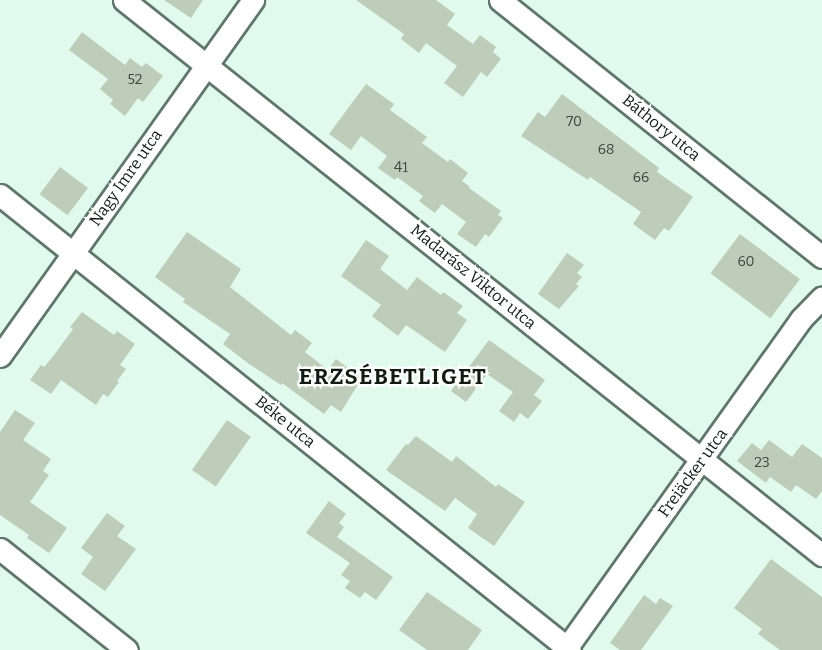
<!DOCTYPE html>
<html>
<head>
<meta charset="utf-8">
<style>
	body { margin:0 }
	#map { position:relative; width:822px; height:650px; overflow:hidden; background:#e0faed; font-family:Bitter,serif }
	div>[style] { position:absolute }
	.building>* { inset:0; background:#becdb9; transform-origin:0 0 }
	.roads { filter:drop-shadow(2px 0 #60766b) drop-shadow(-2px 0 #60766b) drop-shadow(0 2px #60766b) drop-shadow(0 -2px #60766b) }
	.street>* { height:21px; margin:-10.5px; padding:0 10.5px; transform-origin:10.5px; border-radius:10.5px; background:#fff }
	span { translate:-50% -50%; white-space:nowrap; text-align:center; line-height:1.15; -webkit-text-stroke:4.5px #fff; paint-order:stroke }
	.number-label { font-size:14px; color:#3c473e }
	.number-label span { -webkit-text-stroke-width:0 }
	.street-label { font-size:16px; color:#111a15 }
	.district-label { font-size:22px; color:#111a15; font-weight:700; letter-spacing:1.5px }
</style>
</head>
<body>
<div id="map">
	<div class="building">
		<i style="clip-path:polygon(164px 0,203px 0,191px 18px)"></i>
		<i style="clip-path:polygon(356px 0,436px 0,455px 14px,447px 25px,473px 44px,480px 35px,496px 47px,493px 52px,501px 59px,487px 77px,481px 72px,463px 97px,444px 83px,457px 66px,426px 43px,419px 53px,401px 39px,404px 34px)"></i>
		<i style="clip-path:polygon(82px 32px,125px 65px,130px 58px,142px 67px,146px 63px,163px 76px,143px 102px,138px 98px,125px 116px,110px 104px,113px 100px,100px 89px,108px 79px,69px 50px)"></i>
		<i style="clip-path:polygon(366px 84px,394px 104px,390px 110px,427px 137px,422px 143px,448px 162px,450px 159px,468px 173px,462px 181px,470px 187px,469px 188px,501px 211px,498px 215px,503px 218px,489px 237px,485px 234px,476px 247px,457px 234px,466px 222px,442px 204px,435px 213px,419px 201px,423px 196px,397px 177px,395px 180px,378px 168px,387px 156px,361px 136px,351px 150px,329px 134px)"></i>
		<i style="clip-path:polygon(562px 94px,659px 168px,657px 172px,693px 197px,669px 231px,664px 228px,655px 240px,633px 224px,641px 212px,590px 177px,588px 180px,521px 136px,538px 112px,545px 117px)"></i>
		<i style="left:60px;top:167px;width:35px;height:34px;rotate:37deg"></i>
		<i style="clip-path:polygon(187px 232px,241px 269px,230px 287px,291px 335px,295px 330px,312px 343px,305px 352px,328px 370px,336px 359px,362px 378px,341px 412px,331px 405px,324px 414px,282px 383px,281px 385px,249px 364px,223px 344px,230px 334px,183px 302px,185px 299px,155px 277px)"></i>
		<i style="left:740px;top:234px;width:75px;height:49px;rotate:37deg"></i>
		<i style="clip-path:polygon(366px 240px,389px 256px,380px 269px,407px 290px,417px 277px,441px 295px,443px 292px,463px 306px,457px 313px,467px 320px,445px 352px,406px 325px,398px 336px,372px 316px,381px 305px,341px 276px)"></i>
		<i style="clip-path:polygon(567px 253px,584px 265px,577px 273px,582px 277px,576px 284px,579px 286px,559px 309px,538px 294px)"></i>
		<i style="clip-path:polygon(82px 312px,114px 335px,117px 331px,135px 344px,120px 365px,126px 369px,117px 381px,119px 382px,108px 397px,103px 394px,96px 405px,61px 380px,51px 394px,30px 380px,41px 365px,44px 367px,54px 355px,73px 329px,70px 327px)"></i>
		<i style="clip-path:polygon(489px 340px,545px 380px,534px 395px,542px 401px,528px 419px,520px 413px,514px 422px,499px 411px,513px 392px,487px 374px,466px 402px,451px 391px)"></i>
		<i style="clip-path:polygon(15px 410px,35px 423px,23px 440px,51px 459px,43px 471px,49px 475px,30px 502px,67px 528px,49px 553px,27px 538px,29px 535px,0 515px,0 432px)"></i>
		<i style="left:227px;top:420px;width:29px;height:61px;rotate:35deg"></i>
		<i style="clip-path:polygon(416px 436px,452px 462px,456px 456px,496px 487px,498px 484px,525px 502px,494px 546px,468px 528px,477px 514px,455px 498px,445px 511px,386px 470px,406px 444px,408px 445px)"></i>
		<i style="clip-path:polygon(769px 440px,792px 457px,802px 444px,822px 458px,822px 491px,816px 499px,796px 485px,791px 492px,770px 477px,766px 483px,737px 461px,752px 443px,761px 450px)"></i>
		<i style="clip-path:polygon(329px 501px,346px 514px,339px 523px,344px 527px,337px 537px,393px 577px,376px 600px,365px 592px,360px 598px,345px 588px,350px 581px,341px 575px,350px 563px,306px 533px)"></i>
		<i style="clip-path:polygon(107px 513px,125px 526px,117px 536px,136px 549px,105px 591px,81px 574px,93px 557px,81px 548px)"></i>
		<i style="clip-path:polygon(771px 559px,822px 597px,822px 650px,780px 650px,758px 634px,762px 629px,734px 608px)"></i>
		<i style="clip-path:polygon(427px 592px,482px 630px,468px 650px,427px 650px,399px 630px)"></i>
		<i style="clip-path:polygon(644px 595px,656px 604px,660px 598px,673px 606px,641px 650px,620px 650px,610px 643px)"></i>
	</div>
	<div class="roads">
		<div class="street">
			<i style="left:124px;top:0;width:892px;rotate:38.49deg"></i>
			<i style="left:500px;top:0;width:412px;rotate:38.6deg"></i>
			<i style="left:0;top:195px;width:729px;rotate:38.6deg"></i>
			<i style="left:0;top:356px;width:437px;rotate:-54.6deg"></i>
			<i style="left:0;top:549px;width:162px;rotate:38.5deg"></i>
			<i style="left:565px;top:650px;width:407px;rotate:-54.5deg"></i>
			<i style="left:801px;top:319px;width:30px;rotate:-46deg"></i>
		</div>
	</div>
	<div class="number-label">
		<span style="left:135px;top:80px">52</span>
		<span style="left:574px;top:122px">70</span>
		<span style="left:606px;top:150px">68</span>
		<span style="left:401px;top:168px">41</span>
		<span style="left:641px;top:178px">66</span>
		<span style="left:746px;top:262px">60</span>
		<span style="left:762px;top:463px">23</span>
	</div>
	<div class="street-label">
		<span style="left:661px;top:128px;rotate:39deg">Báthory utca</span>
		<span style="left:126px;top:178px;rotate:-55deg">Nagy Imre utca</span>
		<span style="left:473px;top:277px;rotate:39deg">Madarász Viktor utca</span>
		<span style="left:285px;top:422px;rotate:39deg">Béke utca</span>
		<span style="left:693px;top:473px;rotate:-54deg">Freiäcker utca</span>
	</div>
	<div class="district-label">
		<span style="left:393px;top:377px">ERZSÉBETLIGET</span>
	</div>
</div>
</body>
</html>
